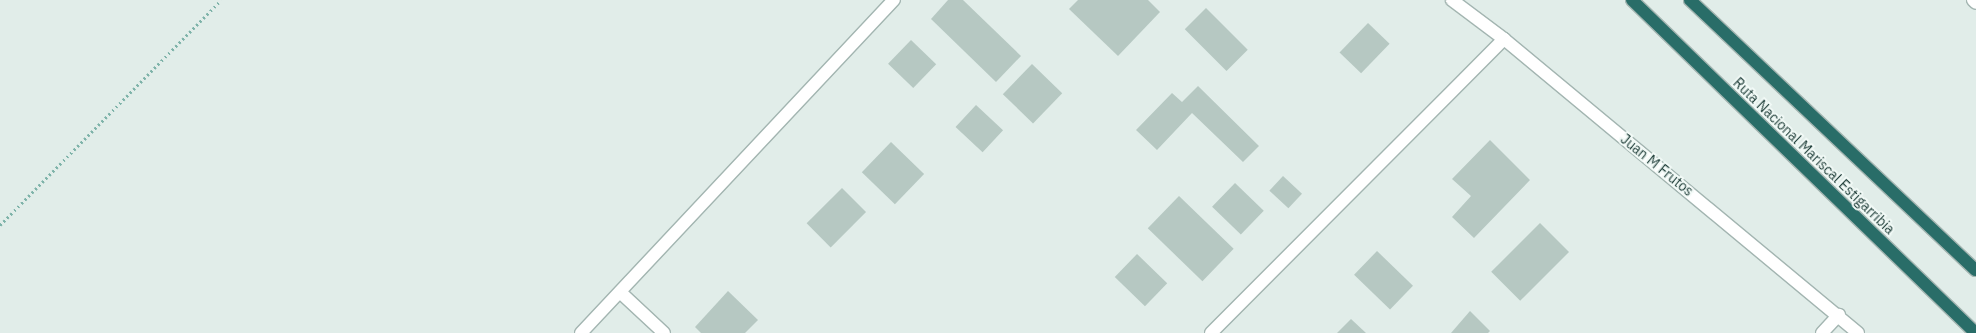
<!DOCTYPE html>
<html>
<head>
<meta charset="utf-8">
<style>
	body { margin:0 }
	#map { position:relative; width:1976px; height:333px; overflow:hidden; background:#e1ede9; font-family:"IBM Plex Sans",sans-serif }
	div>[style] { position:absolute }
	.building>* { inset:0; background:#b6c8c2; transform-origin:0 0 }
	.path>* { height:2.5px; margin-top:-1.25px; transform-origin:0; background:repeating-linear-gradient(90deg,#7eb3a9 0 2px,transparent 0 5px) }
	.roads { filter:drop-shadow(1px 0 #a3b5b1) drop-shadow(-1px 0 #a3b5b1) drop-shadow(0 1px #a3b5b1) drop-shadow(0 -1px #a3b5b1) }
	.street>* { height:12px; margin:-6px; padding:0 6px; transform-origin:6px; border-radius:6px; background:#fff }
	.highway>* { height:12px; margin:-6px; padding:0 6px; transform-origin:6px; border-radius:6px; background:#296d68 }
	span { translate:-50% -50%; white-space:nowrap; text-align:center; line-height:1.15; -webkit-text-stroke:4px #f1f9f6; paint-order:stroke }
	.street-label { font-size:14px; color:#203f3a }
</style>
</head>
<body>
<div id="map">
	<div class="building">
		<i style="clip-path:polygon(948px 0,963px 0,1021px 56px,996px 82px,931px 19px)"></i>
		<i style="clip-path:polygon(1078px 0,1148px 0,1160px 12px,1118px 56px,1069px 9px)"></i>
		<i style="left:1206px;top:8px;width:59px;height:30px;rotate:45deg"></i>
		<i style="left:1368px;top:23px;width:30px;height:41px;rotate:44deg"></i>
		<i style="left:911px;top:40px;width:35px;height:33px;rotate:44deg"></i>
		<i style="left:1032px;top:64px;width:42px;height:42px;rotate:44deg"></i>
		<i style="clip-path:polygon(1198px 86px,1259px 146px,1243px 162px,1192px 113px,1157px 150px,1136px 130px,1172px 93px,1182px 102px)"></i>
		<i style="left:976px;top:105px;width:37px;height:30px;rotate:43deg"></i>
		<i style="clip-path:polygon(1490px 140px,1530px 180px,1474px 238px,1452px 217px,1471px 196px,1452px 179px)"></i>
		<i style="left:891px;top:142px;width:46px;height:42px;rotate:44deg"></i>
		<i style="left:1283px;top:176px;width:26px;height:20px;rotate:43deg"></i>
		<i style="left:1235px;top:183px;width:40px;height:33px;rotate:44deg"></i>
		<i style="left:842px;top:188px;width:34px;height:50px;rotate:45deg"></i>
		<i style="left:1179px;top:196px;width:76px;height:45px;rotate:44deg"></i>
		<i style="left:1540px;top:223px;width:41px;height:69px;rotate:45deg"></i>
		<i style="left:1377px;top:251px;width:50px;height:33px;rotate:44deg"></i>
		<i style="left:1137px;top:254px;width:42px;height:32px;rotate:44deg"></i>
		<i style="clip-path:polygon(728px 291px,758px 320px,745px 333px,701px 333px,695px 327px)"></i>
		<i style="clip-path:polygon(1470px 311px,1490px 331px,1488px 333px,1451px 333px)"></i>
		<i style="clip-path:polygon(1351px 319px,1366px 333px,1337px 333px)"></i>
	</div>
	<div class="path">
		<i style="left:0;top:225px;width:315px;rotate:-45.5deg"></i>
	</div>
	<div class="roads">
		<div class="street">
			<i style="left:1452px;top:0;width:65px;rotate:36.9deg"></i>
			<i style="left:1504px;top:39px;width:460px;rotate:39.7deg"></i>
			<i style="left:1973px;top:0;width:4px;rotate:45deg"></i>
			<i style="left:620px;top:292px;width:60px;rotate:43deg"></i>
			<i style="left:581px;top:333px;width:457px;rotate:-46.8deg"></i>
			<i style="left:1211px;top:333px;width:415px;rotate:-45.1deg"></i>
			<i style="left:1822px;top:333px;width:25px;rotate:-47deg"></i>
		</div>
		<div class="highway">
			<i style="left:1632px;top:0;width:479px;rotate:44.1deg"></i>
			<i style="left:1690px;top:0;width:393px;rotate:43.4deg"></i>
		</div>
	</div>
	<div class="street-label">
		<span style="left:1814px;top:156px;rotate:44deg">Ruta Nacional Mariscal Estigarribia</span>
		<span style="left:1657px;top:165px;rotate:39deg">Juan M Frutos</span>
	</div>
</div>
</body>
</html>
